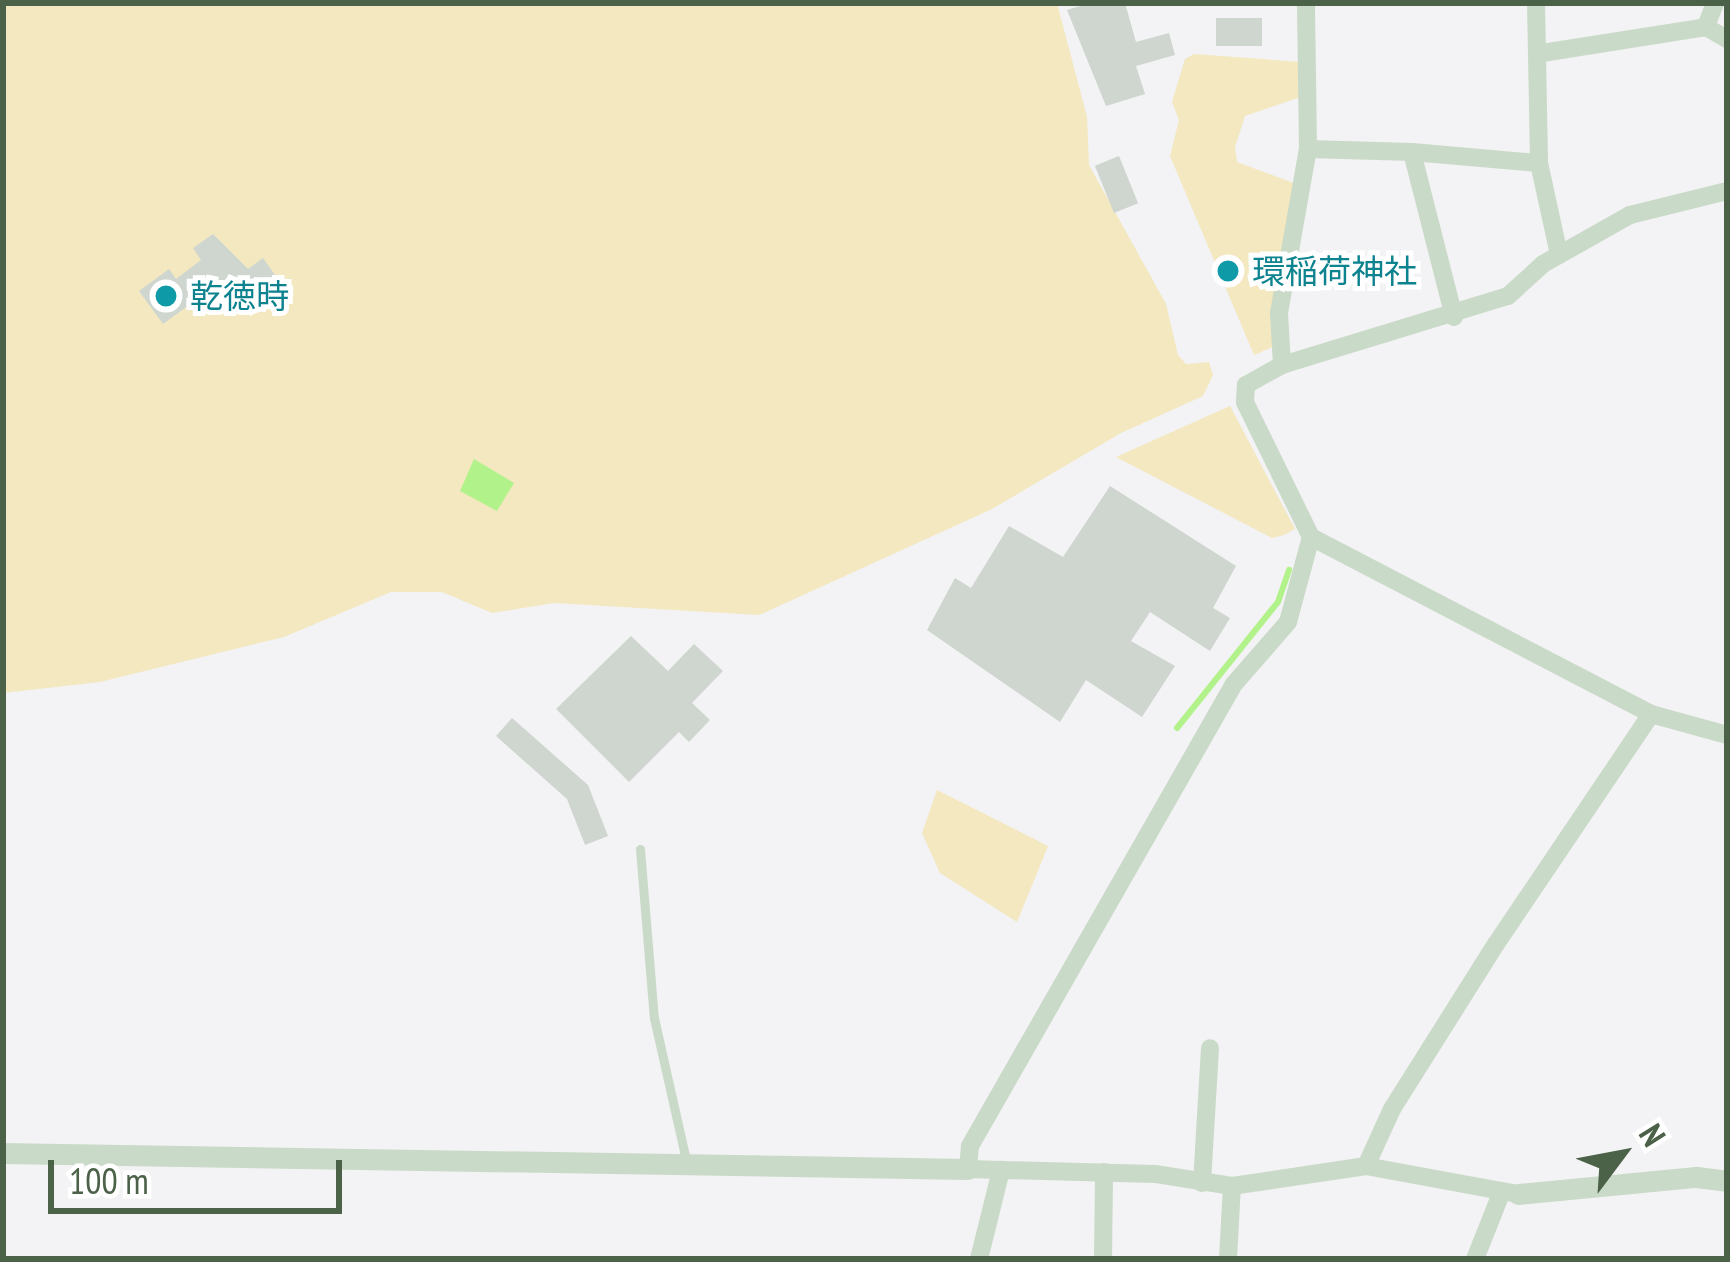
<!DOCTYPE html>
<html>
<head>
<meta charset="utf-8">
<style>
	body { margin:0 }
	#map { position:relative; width:1730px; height:1262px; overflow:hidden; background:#f3f2f4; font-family:"PT Sans Narrow","Noto Sans JP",sans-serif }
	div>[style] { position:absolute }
	.green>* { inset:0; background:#f3e8bf }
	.water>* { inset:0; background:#b2f28a }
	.stream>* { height:6px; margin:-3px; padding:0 3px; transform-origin:3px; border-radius:3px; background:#b2f28a }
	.building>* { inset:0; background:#ced6cf; transform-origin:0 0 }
	.service>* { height:9px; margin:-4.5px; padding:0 4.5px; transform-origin:4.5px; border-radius:4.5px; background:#cadac8 }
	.minor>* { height:18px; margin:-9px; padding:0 9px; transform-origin:9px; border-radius:9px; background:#cadac8 }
	.tertiary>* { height:21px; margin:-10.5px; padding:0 10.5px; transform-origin:10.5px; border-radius:10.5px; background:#cadac8 }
	.dots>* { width:33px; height:33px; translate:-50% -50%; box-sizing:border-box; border:6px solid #fff; border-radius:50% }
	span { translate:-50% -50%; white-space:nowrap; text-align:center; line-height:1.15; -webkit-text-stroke:10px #fff; paint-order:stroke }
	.culture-label { font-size:33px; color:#0d838f }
	.left { translate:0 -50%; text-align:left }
	.frame { position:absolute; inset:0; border:6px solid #4b6148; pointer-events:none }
	.north { position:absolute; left:1562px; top:1094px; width:120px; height:120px; -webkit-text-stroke:9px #fff; paint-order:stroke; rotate:58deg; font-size:33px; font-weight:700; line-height:48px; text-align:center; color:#4b6148 }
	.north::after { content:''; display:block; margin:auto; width:42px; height:54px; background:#4b6148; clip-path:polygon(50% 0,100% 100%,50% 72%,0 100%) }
	.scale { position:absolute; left:48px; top:1160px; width:294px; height:54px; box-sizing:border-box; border:6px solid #4b6148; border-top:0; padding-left:15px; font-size:36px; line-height:42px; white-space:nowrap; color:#4b6148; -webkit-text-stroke:9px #fff; paint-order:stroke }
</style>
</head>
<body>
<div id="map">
	<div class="green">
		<i style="clip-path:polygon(3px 3px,1057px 3px,1087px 117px,1089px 165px,1166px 304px,1178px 355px,1186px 364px,1209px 362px,1213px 375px,1203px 396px,1121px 433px,992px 509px,759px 615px,554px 603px,492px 613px,442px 592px,391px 592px,284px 637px,100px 682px,3px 693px)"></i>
		<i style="clip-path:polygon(1194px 54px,1302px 62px,1303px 96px,1245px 116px,1235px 147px,1237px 162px,1294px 183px,1275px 346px,1254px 355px,1170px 156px,1179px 120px,1172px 102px,1185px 59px)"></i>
		<i style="clip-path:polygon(1230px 406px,1295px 529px,1284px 535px,1272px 538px,1116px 457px)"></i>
		<i style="clip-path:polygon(937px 790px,1048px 846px,1017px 922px,940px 873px,922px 833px)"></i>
	</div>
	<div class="water">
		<i style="clip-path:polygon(474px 459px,514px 483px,497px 511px,460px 491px)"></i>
	</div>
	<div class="stream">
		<i style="left:1177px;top:728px;width:161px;rotate:-51.3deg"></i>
		<i style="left:1278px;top:602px;width:34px;rotate:-71deg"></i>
	</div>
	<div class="building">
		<i style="clip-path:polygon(1090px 3px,1125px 3px,1136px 42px,1169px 33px,1175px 55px,1136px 66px,1145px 94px,1106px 106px,1067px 10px)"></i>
		<i style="left:1216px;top:18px;width:46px;height:28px"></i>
		<i style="left:1119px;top:156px;width:51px;height:26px;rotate:68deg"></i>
		<i style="clip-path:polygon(213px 234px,248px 269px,263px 258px,275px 275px,230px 307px,215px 286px,163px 324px,139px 291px,169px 269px,176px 279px,201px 260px,193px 248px)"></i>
		<i style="clip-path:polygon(1110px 486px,1236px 566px,1213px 608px,1230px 618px,1210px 651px,1150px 612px,1131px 641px,1175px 666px,1142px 717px,1086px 680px,1060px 722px,927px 630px,955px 578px,971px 588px,1009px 526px,1063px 557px)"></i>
		<i style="clip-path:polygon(631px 636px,668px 671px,694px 644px,723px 671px,692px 703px,710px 720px,689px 742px,679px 732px,629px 782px,556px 709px)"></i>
		<i style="clip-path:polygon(512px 718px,588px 785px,608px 836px,585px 845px,567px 799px,496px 736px)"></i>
	</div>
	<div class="service">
		<i style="left:640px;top:849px;width:170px;rotate:85.3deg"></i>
		<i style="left:654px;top:1018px;width:150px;rotate:77.3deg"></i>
	</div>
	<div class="minor">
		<i style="left:1536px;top:3px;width:160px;rotate:88.9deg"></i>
		<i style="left:1539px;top:163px;width:94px;rotate:77.7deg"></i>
		<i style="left:1715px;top:3px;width:26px;rotate:111deg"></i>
		<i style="left:1706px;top:27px;width:24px;rotate:30deg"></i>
		<i style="left:1542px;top:53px;width:166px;rotate:-9deg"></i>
		<i style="left:1308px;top:149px;width:104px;rotate:1.7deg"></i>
		<i style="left:1454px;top:317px;width:170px;rotate:-104.3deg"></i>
		<i style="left:1412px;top:152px;width:127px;rotate:5deg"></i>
		<i style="left:1282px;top:365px;width:52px;rotate:-93.3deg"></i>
		<i style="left:1279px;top:313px;width:167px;rotate:-80deg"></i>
		<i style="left:1308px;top:149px;width:146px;rotate:-90.8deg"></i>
		<i style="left:1311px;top:537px;width:383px;rotate:27.5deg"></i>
		<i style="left:1651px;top:714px;width:79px;rotate:15.4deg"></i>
		<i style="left:1366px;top:1166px;width:63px;rotate:-65.5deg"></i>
		<i style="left:1392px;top:1109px;width:195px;rotate:-57.8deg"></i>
		<i style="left:1496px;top:944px;width:277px;rotate:-56deg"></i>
		<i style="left:1202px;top:1183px;width:135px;rotate:-86.6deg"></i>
		<i style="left:1518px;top:1194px;width:155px;rotate:-169.6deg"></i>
		<i style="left:1366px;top:1166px;width:135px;rotate:171.5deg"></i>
		<i style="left:1232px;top:1186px;width:78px;rotate:-171.1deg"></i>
		<i style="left:1155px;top:1174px;width:187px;rotate:-178.5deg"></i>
		<i style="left:968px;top:1169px;width:23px;rotate:-85deg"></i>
		<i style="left:970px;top:1146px;width:532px;rotate:-60.26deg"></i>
		<i style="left:1234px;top:684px;width:82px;rotate:-48.9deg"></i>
		<i style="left:1288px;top:622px;width:88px;rotate:-74.9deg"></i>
		<i style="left:1311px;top:537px;width:150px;rotate:-116.1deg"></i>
		<i style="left:1245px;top:402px;width:17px;rotate:-87deg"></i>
		<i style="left:1246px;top:385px;width:41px;rotate:-29.1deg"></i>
		<i style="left:1282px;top:365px;width:236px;rotate:-17deg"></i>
		<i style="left:1508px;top:296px;width:47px;rotate:-42.4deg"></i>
		<i style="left:1543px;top:264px;width:100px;rotate:-29.4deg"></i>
		<i style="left:1630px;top:215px;width:100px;rotate:-13.9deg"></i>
		<i style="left:979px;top:1259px;width:92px;rotate:-76.1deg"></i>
		<i style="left:1103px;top:1259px;width:87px;rotate:-89.3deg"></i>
		<i style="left:1228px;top:1259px;width:73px;rotate:-86.9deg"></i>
		<i style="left:1475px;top:1259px;width:73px;rotate:-68.3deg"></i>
	</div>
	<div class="tertiary">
		<i style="left:3px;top:1153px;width:965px;rotate:0.95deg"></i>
		<i style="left:1518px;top:1194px;width:179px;rotate:-5.5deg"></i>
		<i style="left:1696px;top:1177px;width:31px;rotate:7deg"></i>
	</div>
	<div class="dots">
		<i style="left:1228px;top:271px;background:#0f9aa8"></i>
		<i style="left:166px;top:296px;background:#0f9aa8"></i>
	</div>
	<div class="culture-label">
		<span class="left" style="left:1252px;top:271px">環稲荷神社</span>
		<span class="left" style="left:190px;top:296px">乾徳時</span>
	</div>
	<div class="frame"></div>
	<div class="north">N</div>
	<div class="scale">100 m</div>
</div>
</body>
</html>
